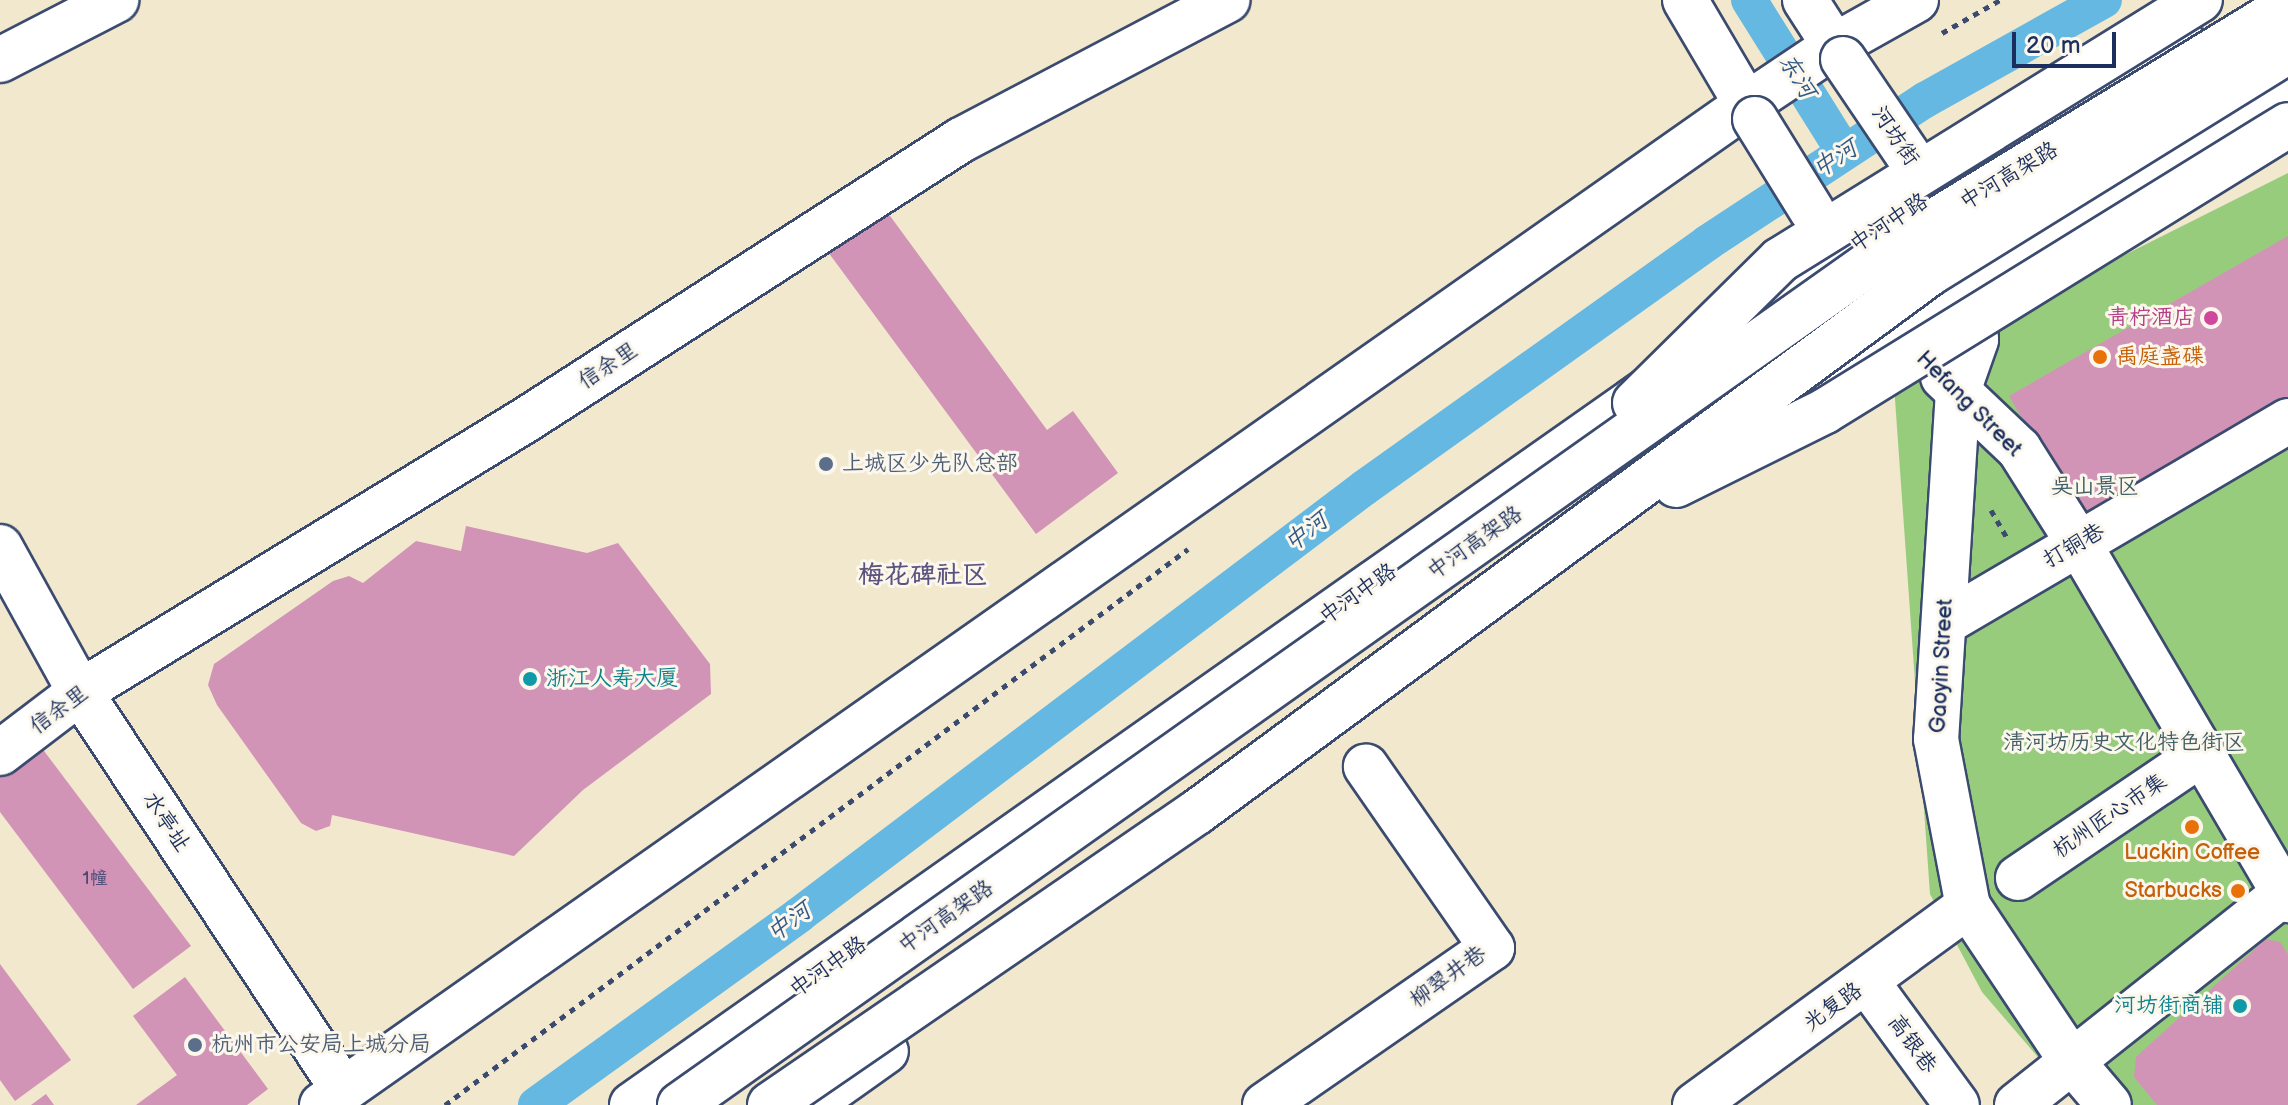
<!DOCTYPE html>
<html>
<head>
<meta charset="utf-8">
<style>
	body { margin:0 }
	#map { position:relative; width:2288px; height:1105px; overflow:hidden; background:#f1e8ce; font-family:"Balsamiq Sans","LXGW WenKai TC",sans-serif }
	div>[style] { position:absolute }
	.green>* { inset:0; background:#98cc7d }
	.canal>* { height:36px; margin:-18px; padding:0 18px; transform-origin:18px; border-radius:18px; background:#65b8e1 }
	.building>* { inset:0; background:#d194b7 }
	.path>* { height:5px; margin-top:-2.5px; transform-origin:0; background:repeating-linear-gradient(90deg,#3b4b6f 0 6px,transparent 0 12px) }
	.roads { filter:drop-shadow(2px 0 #3b4b6f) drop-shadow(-2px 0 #3b4b6f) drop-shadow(0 2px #3b4b6f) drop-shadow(0 -2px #3b4b6f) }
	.minor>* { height:44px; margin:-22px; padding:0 22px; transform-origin:22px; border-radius:22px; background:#fff }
	.major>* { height:44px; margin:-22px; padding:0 22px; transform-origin:22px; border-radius:22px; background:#fff }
	.bridges { filter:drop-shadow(2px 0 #3b4b6f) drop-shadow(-2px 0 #3b4b6f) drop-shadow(0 2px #3b4b6f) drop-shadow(0 -2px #3b4b6f) }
	.minor-bridge>* { height:44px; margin:-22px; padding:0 22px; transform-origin:22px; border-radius:22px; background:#fff }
	.highway-bridge>* { height:44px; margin:-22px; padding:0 22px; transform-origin:22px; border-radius:22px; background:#fff }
	.dots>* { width:22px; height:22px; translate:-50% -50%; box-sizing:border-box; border:4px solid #fbf7ec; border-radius:50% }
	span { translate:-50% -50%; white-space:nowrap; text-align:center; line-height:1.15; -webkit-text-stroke:6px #fbf7ec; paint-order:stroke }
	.number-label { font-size:18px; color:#484874 }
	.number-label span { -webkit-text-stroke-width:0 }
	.street-label { font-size:22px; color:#1b2f5e }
	.hotel-label { font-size:22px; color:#b23c85 }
	.right { translate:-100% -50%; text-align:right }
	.food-label { font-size:22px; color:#c56008 }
	.left { translate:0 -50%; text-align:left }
	.service-label { font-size:22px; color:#4e5e75 }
	.park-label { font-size:22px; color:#405e67 }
	.culture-label { font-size:22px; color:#0d838f }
	.water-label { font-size:24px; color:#315885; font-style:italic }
	.quarter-label { font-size:26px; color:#5b527d; font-weight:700 }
	.scale { position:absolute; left:2012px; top:32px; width:104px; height:36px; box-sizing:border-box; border:4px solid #1b2f5e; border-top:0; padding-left:10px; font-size:24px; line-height:28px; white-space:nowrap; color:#1b2f5e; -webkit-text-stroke:6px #fbf7ec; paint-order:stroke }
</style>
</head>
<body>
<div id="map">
	<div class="green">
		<i style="clip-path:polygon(2288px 173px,2288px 1105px,2079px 1105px,1982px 992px,1930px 894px,1893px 371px)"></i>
	</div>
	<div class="canal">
		<i style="left:1749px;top:0;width:179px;rotate:58deg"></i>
		<i style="left:536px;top:1105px;width:324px;rotate:-35.8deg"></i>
		<i style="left:799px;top:915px;width:708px;rotate:-37.08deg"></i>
		<i style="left:1364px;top:488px;width:422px;rotate:-35.5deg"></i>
		<i style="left:1707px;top:243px;width:261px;rotate:-33.3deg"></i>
		<i style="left:1925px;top:100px;width:205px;rotate:-29.2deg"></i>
	</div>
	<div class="building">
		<i style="clip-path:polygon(885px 209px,1047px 430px,1073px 411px,1118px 473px,1036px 534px,828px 252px)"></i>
		<i style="clip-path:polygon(2288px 236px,2288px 411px,2085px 527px,2009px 396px)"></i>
		<i style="clip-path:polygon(466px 526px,587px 553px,618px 543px,710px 664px,711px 694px,583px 790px,514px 856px,332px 815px,330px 826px,316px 831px,301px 823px,217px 705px,208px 685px,214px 664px,333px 581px,349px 576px,363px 583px,416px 541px,461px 551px)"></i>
		<i style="clip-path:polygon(35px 739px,191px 946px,133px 989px,0 812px,0 766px)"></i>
		<i style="clip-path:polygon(2266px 939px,2280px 942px,2288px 954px,2288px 1105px,2157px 1105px,2134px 1077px,2136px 1057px)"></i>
		<i style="clip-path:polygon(0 964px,71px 1060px,15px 1101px,0 1080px)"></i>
		<i style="clip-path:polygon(185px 977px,268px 1089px,247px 1105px,136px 1105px,177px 1075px,133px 1016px)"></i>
		<i style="clip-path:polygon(46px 1094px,54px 1105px,31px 1105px)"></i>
	</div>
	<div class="path">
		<i style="left:1942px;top:33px;width:67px;rotate:-29.6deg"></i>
		<i style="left:1991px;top:510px;width:34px;rotate:60deg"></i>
		<i style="left:445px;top:1105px;width:928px;rotate:-36.81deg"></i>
	</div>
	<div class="roads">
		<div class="minor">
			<i style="left:1685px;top:0;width:138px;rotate:59.5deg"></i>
			<i style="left:1805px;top:0;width:70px;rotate:57.2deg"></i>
			<i style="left:0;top:60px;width:131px;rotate:-27.3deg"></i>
			<i style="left:1971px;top:284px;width:56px;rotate:84.9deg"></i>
			<i style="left:1976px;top:340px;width:54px;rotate:109.4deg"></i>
			<i style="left:1958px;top:391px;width:349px;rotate:93.6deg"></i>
			<i style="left:1936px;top:739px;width:170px;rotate:79.2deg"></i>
			<i style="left:1968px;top:906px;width:184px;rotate:56.3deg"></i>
			<i style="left:2070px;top:1059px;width:60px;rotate:49.7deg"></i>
			<i style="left:1943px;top:377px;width:105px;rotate:43.5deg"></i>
			<i style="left:2019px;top:449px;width:112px;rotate:57.7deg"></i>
			<i style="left:2079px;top:544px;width:413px;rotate:59.6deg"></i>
			<i style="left:0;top:547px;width:166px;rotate:61.1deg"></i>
			<i style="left:80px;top:692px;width:476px;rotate:56.5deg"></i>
			<i style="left:1944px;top:623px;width:399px;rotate:-30.4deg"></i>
			<i style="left:0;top:753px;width:101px;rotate:-37.3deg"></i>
			<i style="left:80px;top:692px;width:520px;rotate:-31.4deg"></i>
			<i style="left:524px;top:421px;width:520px;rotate:-32.74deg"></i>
			<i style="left:961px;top:140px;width:301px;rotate:-27.7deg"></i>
			<i style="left:2018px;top:878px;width:221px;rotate:-34.1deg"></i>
			<i style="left:1867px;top:982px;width:152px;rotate:53.8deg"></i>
			<i style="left:322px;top:1105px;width:1740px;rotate:-35.08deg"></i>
			<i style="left:1746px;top:105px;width:106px;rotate:-33.8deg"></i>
			<i style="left:1834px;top:46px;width:94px;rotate:-29.3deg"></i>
			<i style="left:1265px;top:1105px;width:276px;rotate:-34.7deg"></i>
			<i style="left:1492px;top:948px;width:221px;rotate:-124.8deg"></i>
			<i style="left:1695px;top:1105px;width:338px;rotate:-36.1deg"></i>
			<i style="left:2017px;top:1105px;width:346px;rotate:-38.4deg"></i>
		</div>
		<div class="major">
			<i style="left:1784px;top:407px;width:135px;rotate:-35.7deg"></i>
			<i style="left:1894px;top:328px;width:462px;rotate:-31.6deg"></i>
			<i style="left:632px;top:1105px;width:1477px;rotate:-35.13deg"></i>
			<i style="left:1840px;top:255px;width:112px;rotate:-33deg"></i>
			<i style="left:1934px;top:194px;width:292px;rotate:-30.9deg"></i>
			<i style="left:810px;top:1105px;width:93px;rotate:-35.4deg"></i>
		</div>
	</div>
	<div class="bridges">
		<div class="minor-bridge">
			<i style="left:1843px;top:59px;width:116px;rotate:55.9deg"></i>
			<i style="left:1755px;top:119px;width:108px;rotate:58.2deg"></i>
		</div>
		<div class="highway-bridge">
			<i style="left:1635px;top:403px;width:204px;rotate:-44.6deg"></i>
			<i style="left:1780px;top:260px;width:494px;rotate:-31.8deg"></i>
			<i style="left:1676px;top:485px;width:166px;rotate:-26.4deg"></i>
			<i style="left:1825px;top:411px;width:544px;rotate:-31.7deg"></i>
			<i style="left:680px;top:1105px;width:1493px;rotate:-35.27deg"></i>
			<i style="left:1899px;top:243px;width:456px;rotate:-31.4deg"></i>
			<i style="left:770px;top:1105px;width:518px;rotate:-34.46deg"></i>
			<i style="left:1197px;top:812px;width:910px;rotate:-36.33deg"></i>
			<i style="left:1930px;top:273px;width:421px;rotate:-31.8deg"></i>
		</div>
	</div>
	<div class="dots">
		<i style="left:2211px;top:318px;background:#d1479c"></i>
		<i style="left:2100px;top:357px;background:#e8710a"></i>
		<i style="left:826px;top:464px;background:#5c6f8a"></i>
		<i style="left:530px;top:679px;background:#0f9aa8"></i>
		<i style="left:2192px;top:827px;background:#e8710a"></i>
		<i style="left:2238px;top:891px;background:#e8710a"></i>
		<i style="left:2240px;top:1006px;background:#0f9aa8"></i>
		<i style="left:195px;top:1045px;background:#5c6f8a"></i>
	</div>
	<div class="number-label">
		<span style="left:95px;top:879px">1幢</span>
	</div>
	<div class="street-label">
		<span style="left:1895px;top:136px;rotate:56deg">河坊街</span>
		<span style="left:2009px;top:176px;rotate:-31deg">中河高架路</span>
		<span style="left:1889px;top:223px;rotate:-33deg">中河中路</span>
		<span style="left:608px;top:366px;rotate:-33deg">信余里</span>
		<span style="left:1969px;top:404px;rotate:45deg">Hefang Street</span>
		<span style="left:1475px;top:543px;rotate:-35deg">中河高架路</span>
		<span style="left:2074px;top:546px;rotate:-30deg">打铜巷</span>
		<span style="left:1358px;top:594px;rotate:-35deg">中河中路</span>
		<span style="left:1942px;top:666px;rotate:-87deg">Gaoyin Street</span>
		<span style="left:59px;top:710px;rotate:-36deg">信余里</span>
		<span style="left:2110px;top:816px;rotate:-34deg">杭州匠心市集</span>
		<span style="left:166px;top:822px;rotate:57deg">水亭址</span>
		<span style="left:946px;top:917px;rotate:-35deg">中河高架路</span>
		<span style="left:828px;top:967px;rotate:-35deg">中河中路</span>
		<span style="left:1448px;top:977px;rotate:-36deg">柳翠井巷</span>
		<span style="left:1833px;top:1007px;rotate:-36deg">光复路</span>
		<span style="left:1912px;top:1044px;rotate:54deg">高银巷</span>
	</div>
	<div class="hotel-label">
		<span class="right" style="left:2195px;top:318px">青柠酒店</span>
	</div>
	<div class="food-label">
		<span class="left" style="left:2116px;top:357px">禹庭盏碟</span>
		<span style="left:2192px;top:853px">Luckin Coffee</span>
		<span class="right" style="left:2222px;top:891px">Starbucks</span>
	</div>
	<div class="service-label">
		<span class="left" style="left:842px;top:464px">上城区少先队总部</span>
		<span class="left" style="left:211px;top:1045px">杭州市公安局上城分局</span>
	</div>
	<div class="park-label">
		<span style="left:2095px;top:487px">吴山景区</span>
		<span style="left:2124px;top:743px">清河坊历史文化特色街区</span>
	</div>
	<div class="culture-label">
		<span class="left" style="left:546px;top:679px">浙江人寿大厦</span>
		<span class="right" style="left:2224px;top:1006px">河坊街商铺</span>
	</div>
	<div class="water-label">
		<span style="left:1797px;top:76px;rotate:58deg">东河</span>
		<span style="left:1835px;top:159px;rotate:-33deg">中河</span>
		<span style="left:1306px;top:532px;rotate:-37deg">中河</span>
		<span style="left:789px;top:922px;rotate:-36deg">中河</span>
	</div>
	<div class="quarter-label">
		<span style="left:923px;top:576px">梅花碑社区</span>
	</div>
	<div class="scale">20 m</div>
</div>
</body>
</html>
